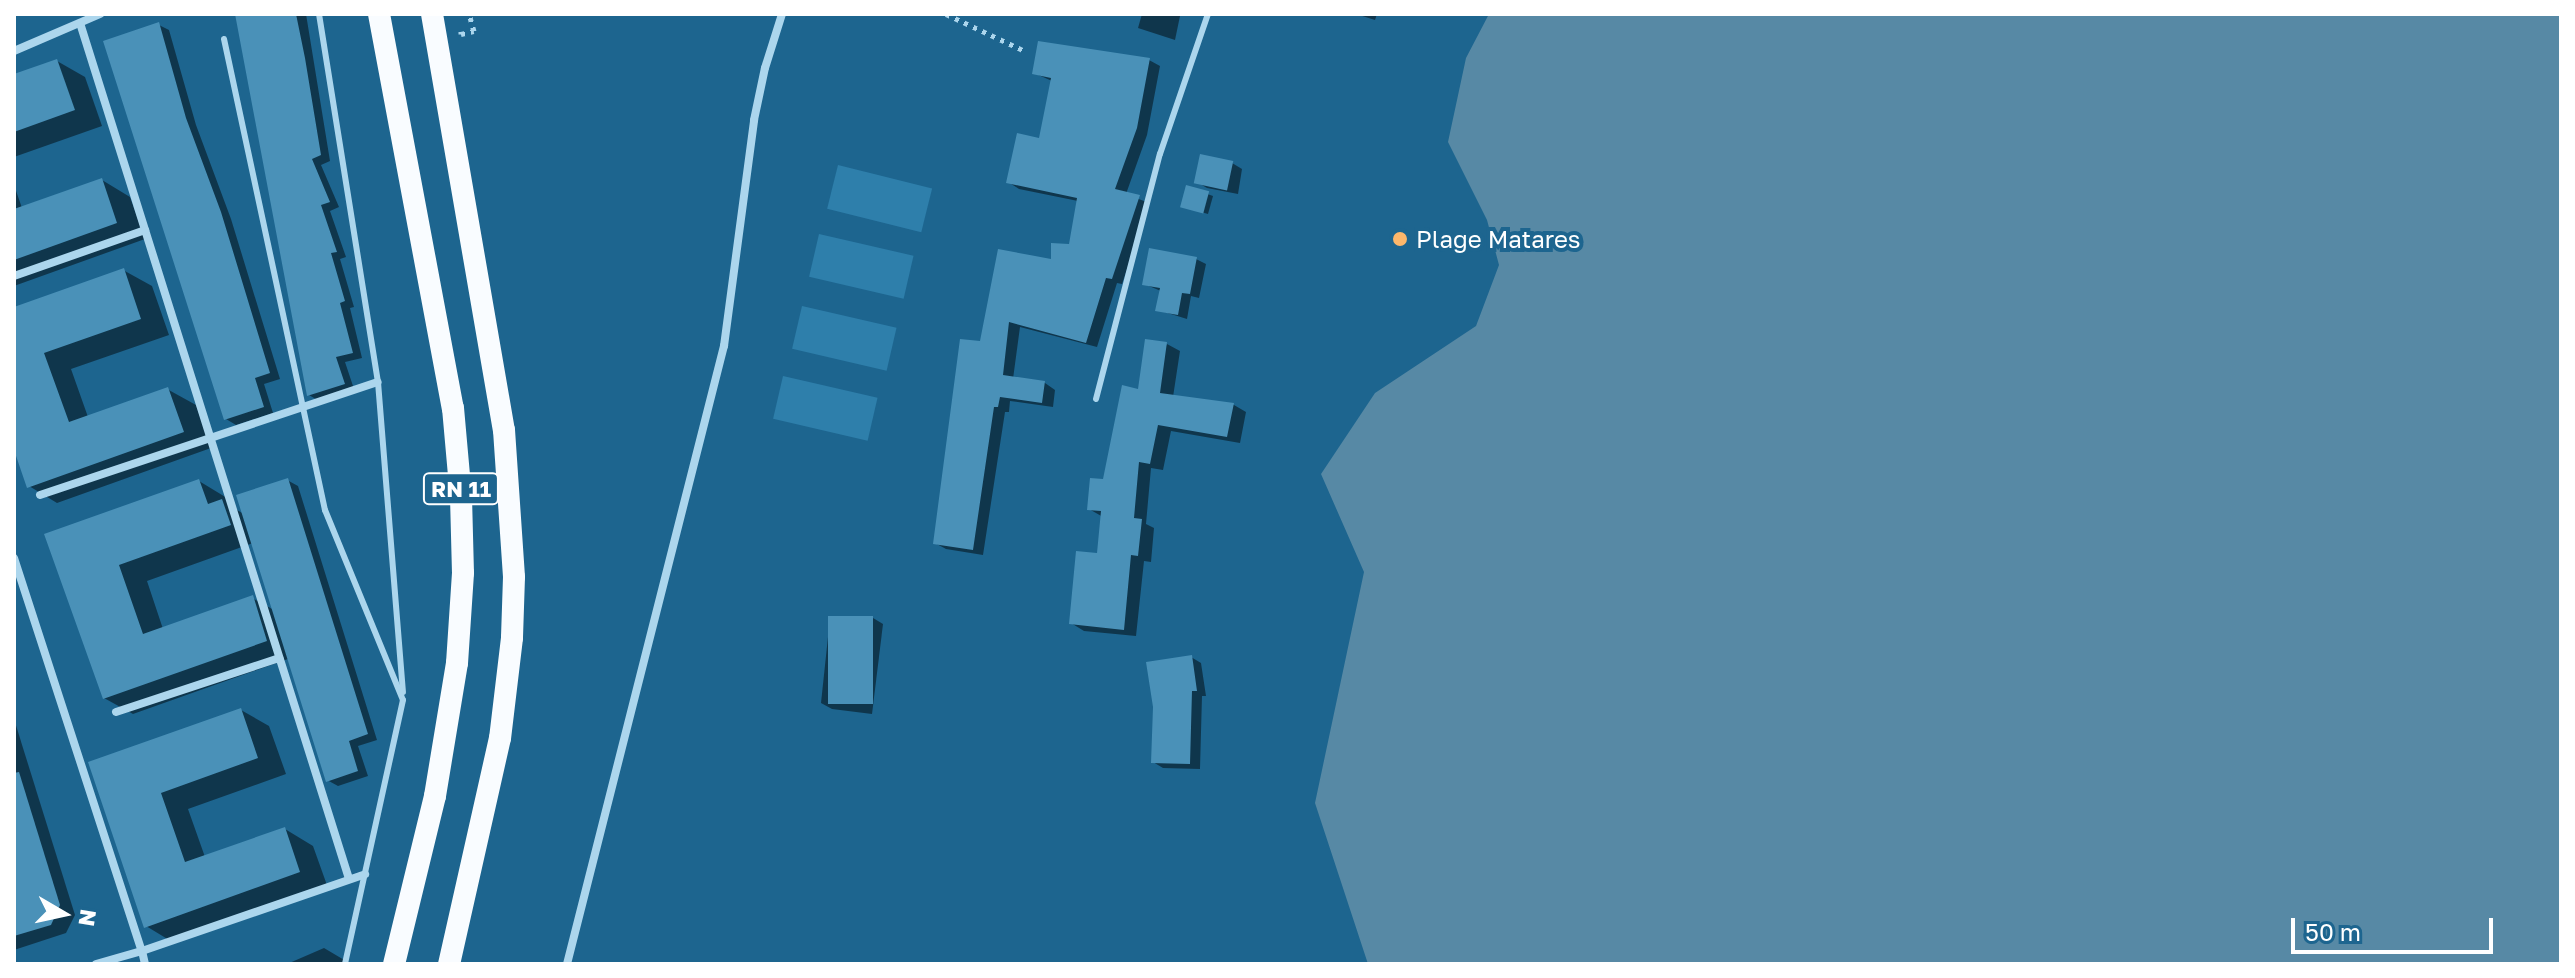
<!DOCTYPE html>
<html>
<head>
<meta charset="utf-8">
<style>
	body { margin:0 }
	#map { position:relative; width:2575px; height:978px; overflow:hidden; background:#1d658f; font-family:"Golos Text",sans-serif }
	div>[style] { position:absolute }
	.green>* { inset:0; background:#2e7fab; transform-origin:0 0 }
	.water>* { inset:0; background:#5789a5 }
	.shadow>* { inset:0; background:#0007 }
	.building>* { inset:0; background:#4a91b8; transform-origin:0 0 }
	.path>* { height:5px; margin-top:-2.5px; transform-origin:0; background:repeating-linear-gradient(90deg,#acd6ed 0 4px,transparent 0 10px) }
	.service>* { height:6px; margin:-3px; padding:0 3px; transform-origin:3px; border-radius:3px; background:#acd6ed }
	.minor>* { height:8px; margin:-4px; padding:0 4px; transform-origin:4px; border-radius:4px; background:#acd6ed }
	.trunk>* { height:22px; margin:-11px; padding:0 11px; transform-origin:11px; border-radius:11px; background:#f9fcff }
	.dots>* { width:22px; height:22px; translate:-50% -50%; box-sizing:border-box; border:4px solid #1d658f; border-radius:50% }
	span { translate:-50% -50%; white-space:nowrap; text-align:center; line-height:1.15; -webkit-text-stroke:8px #1d658f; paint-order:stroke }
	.shield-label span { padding:2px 6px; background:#1d658f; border:2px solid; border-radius:6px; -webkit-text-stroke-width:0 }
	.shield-label { font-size:22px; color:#fff; font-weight:700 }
	.poi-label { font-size:24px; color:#fff }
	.left { translate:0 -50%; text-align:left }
	.frame { position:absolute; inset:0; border:16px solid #fff; pointer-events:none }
	.north { position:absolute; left:24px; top:874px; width:80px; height:80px; -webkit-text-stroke:6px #1d658f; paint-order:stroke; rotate:99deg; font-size:22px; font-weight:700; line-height:32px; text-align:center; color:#fff }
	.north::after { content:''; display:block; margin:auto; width:28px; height:36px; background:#fff; clip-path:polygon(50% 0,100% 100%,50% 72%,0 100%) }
	.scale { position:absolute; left:2291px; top:918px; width:202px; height:36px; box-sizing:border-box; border:4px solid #fff; border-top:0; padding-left:10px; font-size:24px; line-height:28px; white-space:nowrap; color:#fff; -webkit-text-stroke:6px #1d658f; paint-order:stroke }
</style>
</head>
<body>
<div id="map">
	<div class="green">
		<i style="left:838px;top:165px;width:97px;height:45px;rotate:14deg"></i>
		<i style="left:819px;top:234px;width:97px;height:44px;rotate:13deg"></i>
		<i style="left:802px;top:306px;width:97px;height:44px;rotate:13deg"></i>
		<i style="left:783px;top:376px;width:97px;height:44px;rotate:13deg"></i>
	</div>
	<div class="water">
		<i style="clip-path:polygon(1489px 14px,2561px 14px,2561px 964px,1368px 964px,1315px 803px,1364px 572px,1321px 474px,1375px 393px,1476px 326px,1499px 265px,1487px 220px,1448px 142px,1466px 58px)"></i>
	</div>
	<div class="shadow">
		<i style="clip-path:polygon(237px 14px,306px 14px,330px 161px,321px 165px,339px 207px,330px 211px,346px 257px,340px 259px,354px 307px,350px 308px,362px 358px,345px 362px,354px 389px,319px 401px,309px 395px)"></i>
		<i style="clip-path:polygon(1142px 14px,1180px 16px,1175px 40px,1138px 28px)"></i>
		<i style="clip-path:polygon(1356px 14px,1377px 14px,1375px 20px)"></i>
		<i style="clip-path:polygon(159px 25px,169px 30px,196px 125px,231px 219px,280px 379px,264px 384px,273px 413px,236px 425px,226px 419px)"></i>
		<i style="clip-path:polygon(1149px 60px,1160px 66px,1147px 135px,1126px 194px,1149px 203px,1122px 284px,1117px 283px,1097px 347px,1020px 327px,1013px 379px,1045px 383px,1055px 390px,1053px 407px,1010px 401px,1009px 412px,1005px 412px,983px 555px,946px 549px,935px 543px,982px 343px,1071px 246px,1078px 201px,1019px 189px,1008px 182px,1041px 140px,1052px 81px,1034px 73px)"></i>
		<i style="clip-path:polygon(57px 61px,85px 77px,102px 126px,14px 157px,14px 76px)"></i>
		<i style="clip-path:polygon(1232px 163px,1242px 169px,1238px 194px,1207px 188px,1197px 182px)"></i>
		<i style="clip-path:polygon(102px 180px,130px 197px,145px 239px,14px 286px,14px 185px,22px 208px)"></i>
		<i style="clip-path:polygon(1187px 187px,1213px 196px,1208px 214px,1187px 208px)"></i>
		<i style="clip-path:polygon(1196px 259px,1206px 264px,1199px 298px,1191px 296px,1187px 319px,1158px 310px,1161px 291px,1144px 284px)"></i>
		<i style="clip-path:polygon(123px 270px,152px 286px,169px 335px,71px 369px,88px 417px,167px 389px,196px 405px,211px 448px,57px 503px,29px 486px,14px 444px,14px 309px)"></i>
		<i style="clip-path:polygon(1167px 344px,1180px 351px,1173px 397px,1234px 405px,1246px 412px,1240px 443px,1171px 431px,1163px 470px,1151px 468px,1146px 524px,1154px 528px,1151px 562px,1144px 561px,1136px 636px,1084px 631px,1071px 623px,1099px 555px,1103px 517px,1089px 509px,1105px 481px,1140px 391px)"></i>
		<i style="clip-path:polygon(evenodd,287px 480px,298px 486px,377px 740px,358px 746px,368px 776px,338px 786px,327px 780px,288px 659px,133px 714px,104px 698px,47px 535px,199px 481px,227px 498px,230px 506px,244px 514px,287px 480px,253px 543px,274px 610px,252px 598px,163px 629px,147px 581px,253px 543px)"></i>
		<i style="clip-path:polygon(830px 618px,873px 618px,883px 624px,872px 714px,832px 709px,821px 703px)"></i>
		<i style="clip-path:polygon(1191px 657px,1201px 663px,1206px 696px,1202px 696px,1200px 769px,1163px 768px,1153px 762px)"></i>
		<i style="clip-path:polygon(241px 710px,269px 726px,286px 774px,188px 809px,205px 857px,285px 829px,313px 846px,328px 888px,174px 943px,146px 926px,90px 763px)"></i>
		<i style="clip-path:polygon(14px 719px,75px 915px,66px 933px,14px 950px)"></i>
		<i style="clip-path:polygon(324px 948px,351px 964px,287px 964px)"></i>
	</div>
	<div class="building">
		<i style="clip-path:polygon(235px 14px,296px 14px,305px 58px,321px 155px,312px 159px,330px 202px,321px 205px,337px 252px,331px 253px,345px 301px,340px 303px,353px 353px,336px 357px,345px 384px,307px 396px)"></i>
		<i style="clip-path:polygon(159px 22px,186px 118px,221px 212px,270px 373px,255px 378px,264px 407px,224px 420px,103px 41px)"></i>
		<i style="clip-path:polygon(1038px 41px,1150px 58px,1137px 128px,1115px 189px,1140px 195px,1112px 279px,1106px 278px,1086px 343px,1009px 322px,1003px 375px,1045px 381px,1042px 403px,1000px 397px,998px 407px,994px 407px,973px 550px,933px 544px,960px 339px,980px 341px,998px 249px,1051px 259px,1051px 243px,1069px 244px,1077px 198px,1006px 183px,1017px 133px,1039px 138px,1051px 78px,1032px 74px)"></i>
		<i style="clip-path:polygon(57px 59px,75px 110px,14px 132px,14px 74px)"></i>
		<i style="left:1200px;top:154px;width:34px;height:30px;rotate:12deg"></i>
		<i style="clip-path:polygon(102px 178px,117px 223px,14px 260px,14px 209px)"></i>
		<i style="left:1186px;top:185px;width:24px;height:23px;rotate:15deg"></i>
		<i style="clip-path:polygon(1149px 248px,1197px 257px,1190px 294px,1182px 293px,1178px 315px,1155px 311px,1160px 288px,1142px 285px)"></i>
		<i style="clip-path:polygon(124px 268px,141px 319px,44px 353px,69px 422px,168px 387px,184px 432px,27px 488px,14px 450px,14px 307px)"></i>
		<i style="clip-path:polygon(1145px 339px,1167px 342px,1160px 393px,1234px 403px,1227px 437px,1158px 425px,1150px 464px,1139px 462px,1134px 518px,1142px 519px,1138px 556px,1131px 555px,1124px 630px,1069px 624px,1076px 551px,1097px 553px,1101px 511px,1087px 510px,1090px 478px,1103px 479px,1122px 385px,1138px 389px)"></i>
		<i style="clip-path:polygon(288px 478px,368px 734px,349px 741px,358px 771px,326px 782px,236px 495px)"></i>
		<i style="clip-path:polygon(199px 479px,208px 504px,222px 499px,231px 525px,119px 565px,143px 634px,253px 595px,267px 641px,103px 699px,44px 534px)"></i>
		<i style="left:828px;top:616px;width:45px;height:88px"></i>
		<i style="clip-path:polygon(1192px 655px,1197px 691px,1192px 691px,1190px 764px,1151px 763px,1153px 707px,1146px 662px)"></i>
		<i style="clip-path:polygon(241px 708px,258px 758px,161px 793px,185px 862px,285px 827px,300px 872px,144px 928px,88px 762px)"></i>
		<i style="clip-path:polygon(19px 772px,60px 905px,51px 925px,14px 936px,14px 773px)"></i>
	</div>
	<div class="path">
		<i style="left:946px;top:14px;width:87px;rotate:25.1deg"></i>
		<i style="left:461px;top:31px;width:3px;rotate:90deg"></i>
		<i style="left:461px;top:34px;width:13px;rotate:-13deg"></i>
		<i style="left:474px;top:31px;width:18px;rotate:-106deg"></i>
	</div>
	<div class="service">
		<i style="left:319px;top:14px;width:373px;rotate:80.9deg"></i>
		<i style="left:378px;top:382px;width:311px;rotate:85.4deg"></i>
		<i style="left:224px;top:39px;width:482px;rotate:77.9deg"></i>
		<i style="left:325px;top:510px;width:205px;rotate:67.7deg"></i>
		<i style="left:403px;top:700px;width:270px;rotate:102.4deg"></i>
		<i style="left:1096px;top:399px;width:253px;rotate:-75.4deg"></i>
		<i style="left:1160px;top:154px;width:148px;rotate:-71.1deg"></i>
	</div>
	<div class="minor">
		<i style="left:80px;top:23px;width:897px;rotate:72.55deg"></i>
		<i style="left:14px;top:51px;width:94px;rotate:-23.3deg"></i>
		<i style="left:14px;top:276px;width:139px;rotate:-19.3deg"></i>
		<i style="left:40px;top:495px;width:356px;rotate:-18.5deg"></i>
		<i style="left:14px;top:558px;width:413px;rotate:72deg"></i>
		<i style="left:142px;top:951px;width:236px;rotate:-19deg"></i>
		<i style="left:116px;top:712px;width:172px;rotate:-18.3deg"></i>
		<i style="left:96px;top:964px;width:48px;rotate:-15.8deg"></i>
		<i style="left:142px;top:951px;width:13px;rotate:77deg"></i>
		<i style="left:567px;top:964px;width:638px;rotate:-75.75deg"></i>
		<i style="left:724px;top:346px;width:228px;rotate:-82.4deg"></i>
		<i style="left:754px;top:120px;width:53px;rotate:-78.1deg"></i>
		<i style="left:765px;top:68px;width:57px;rotate:-72.5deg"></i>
	</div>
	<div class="trunk">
		<i style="left:379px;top:14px;width:401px;rotate:79.4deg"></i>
		<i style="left:453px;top:408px;width:89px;rotate:84.9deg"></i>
		<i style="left:461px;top:497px;width:76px;rotate:88.5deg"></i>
		<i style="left:463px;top:573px;width:90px;rotate:93.8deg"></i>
		<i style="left:457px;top:663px;width:135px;rotate:99.4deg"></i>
		<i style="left:435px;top:796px;width:173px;rotate:103.7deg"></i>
		<i style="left:432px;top:14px;width:422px;rotate:80.2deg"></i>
		<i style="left:504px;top:430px;width:147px;rotate:86.1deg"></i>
		<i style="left:514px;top:577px;width:61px;rotate:91.9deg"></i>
		<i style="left:512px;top:638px;width:101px;rotate:96.8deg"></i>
		<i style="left:500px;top:738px;width:232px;rotate:102.7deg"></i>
	</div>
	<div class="dots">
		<i style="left:1400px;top:239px;background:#fdb76b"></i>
	</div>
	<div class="shield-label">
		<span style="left:461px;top:489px">RN 11</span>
	</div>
	<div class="poi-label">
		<span class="left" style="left:1416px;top:239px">Plage Matares</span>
	</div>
	<div class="frame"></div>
	<div class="north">N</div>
	<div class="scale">50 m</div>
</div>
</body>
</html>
